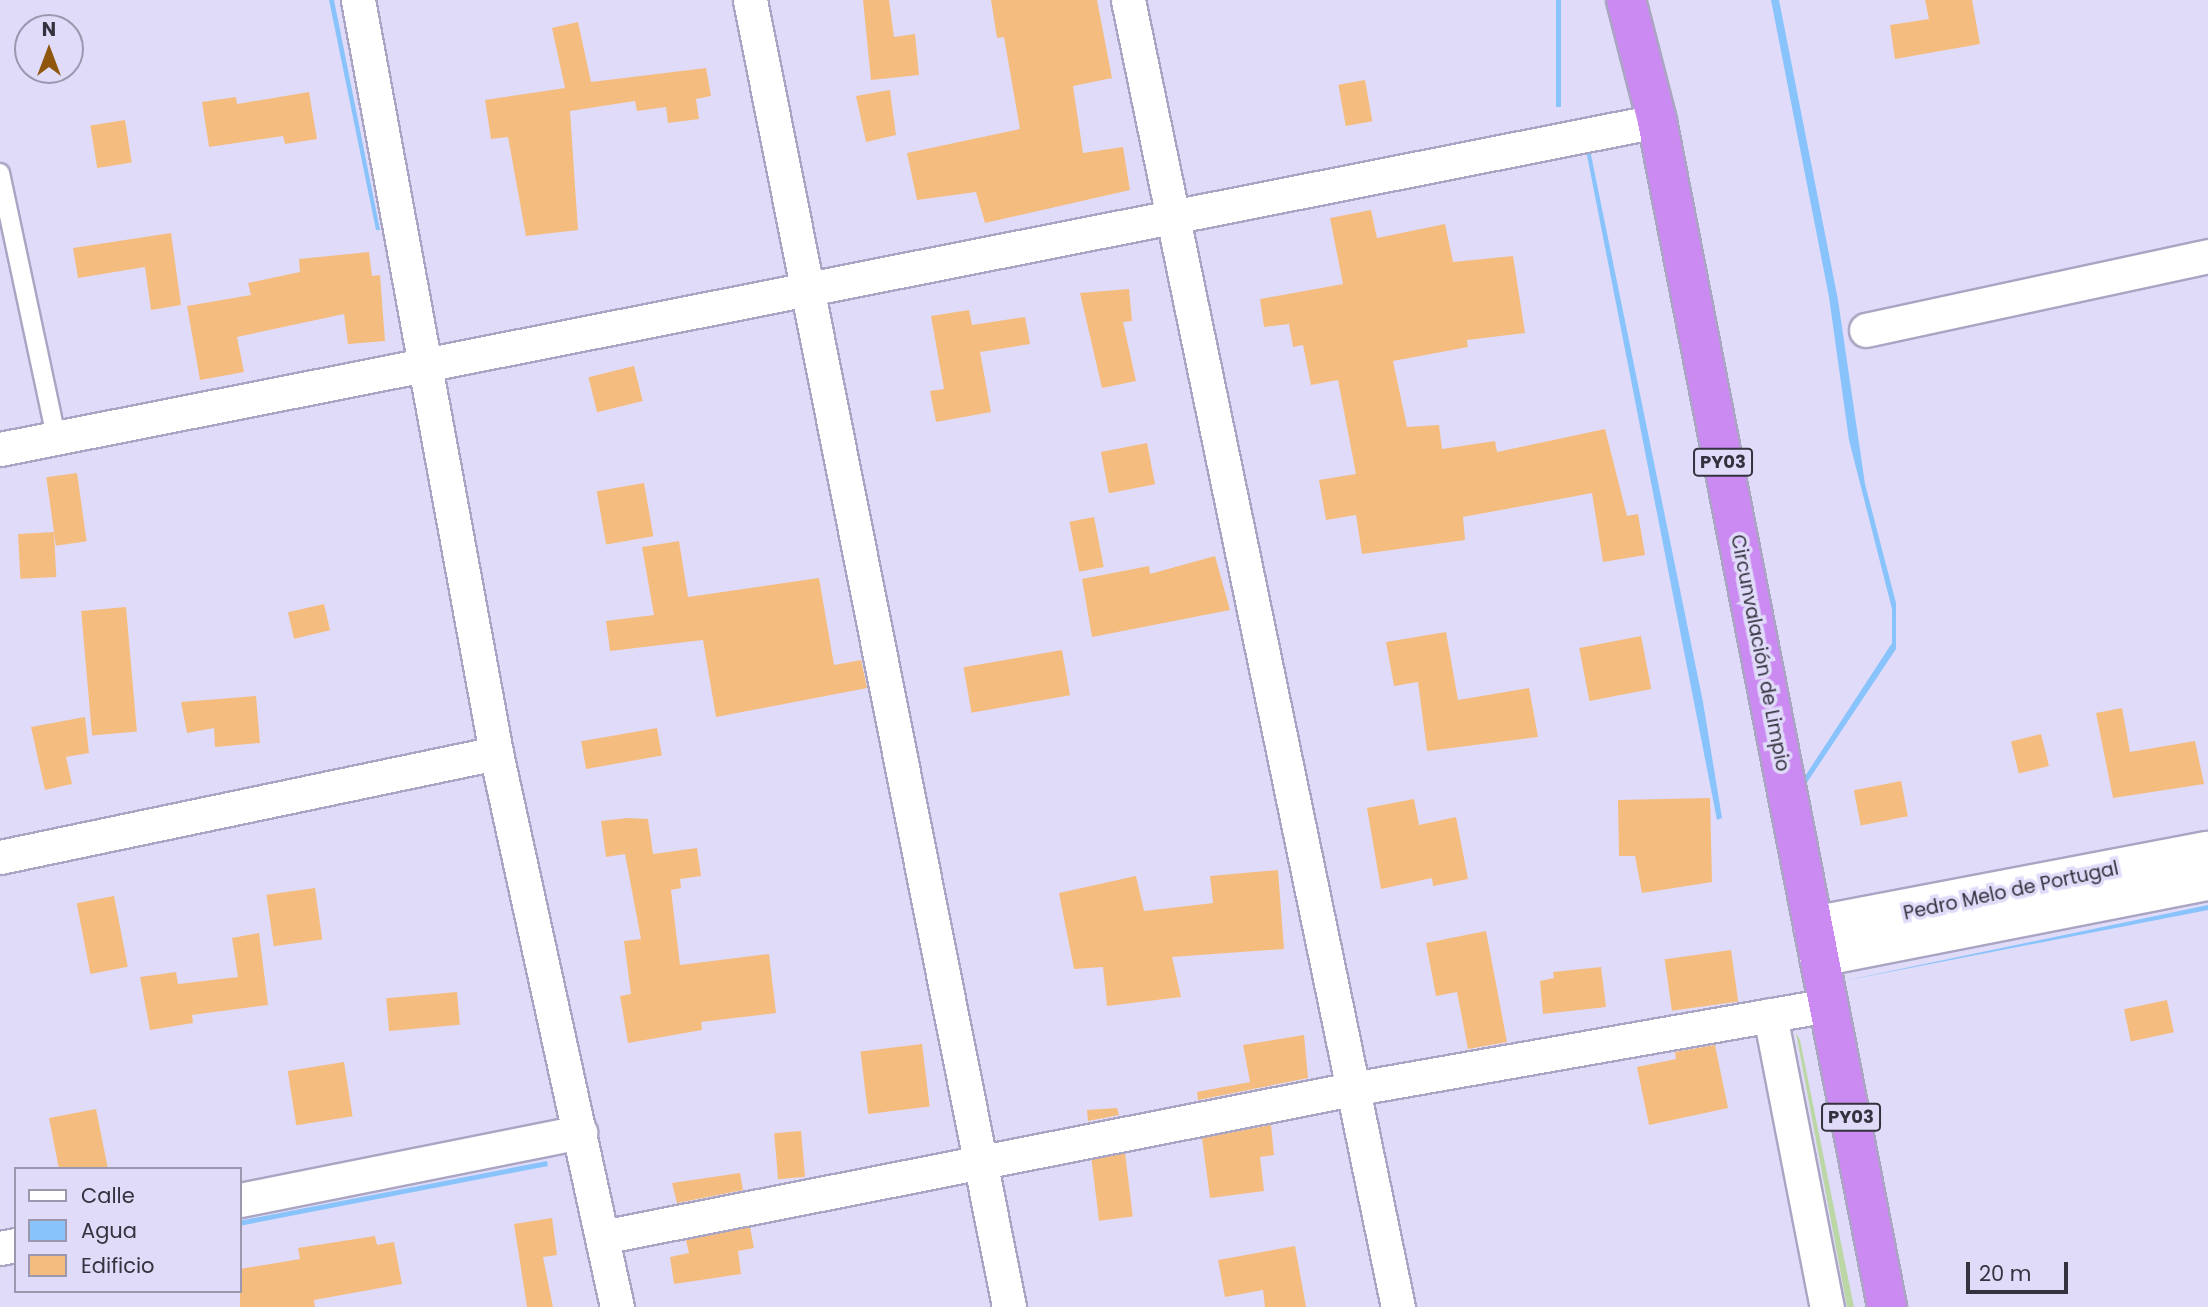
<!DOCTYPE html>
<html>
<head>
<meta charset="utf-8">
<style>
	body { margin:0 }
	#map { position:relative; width:2208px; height:1307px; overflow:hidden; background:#e0dbf9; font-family:Poppins,sans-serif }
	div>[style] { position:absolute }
	.green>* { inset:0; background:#bcd7a6 }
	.water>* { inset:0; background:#89c3fb; transform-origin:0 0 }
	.building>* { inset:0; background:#f4bd7f; transform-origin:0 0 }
	.roads { filter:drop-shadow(2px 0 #aaa5c3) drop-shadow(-2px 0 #aaa5c3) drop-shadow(0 2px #aaa5c3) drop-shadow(0 -2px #aaa5c3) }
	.lane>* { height:18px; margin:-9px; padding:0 9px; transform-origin:9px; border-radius:9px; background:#fff }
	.street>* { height:33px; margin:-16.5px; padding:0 16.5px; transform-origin:16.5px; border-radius:16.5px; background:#fff }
	.secondary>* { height:38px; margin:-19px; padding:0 19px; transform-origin:19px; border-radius:19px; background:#fff }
	.highway>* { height:38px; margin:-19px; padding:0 19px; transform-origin:19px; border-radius:19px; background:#cb8af1 }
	span { translate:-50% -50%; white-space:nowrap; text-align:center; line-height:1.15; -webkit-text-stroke:7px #e0dbf9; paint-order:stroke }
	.shield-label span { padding:2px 5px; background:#e0dbf9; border:2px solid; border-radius:5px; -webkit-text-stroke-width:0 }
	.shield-label { font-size:18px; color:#34323e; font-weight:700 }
	.street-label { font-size:19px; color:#34323e }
	.legend { position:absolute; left:14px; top:1167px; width:228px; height:126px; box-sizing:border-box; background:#e0dbf9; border:2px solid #9b97ae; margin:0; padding:9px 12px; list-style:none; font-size:21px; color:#34323e }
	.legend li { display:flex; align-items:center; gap:14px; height:35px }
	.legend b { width:35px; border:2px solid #9b97ae }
	.north { position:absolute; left:14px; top:14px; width:70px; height:70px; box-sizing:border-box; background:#e0dbf9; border:2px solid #9b97ae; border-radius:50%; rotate:0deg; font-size:19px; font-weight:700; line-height:28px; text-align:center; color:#34323e }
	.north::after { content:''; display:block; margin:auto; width:24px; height:32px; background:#8e570d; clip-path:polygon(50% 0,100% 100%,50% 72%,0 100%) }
	.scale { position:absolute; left:1966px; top:1262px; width:102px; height:32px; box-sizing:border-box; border:4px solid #34323e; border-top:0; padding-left:9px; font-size:21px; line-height:24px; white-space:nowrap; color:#34323e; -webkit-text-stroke:5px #e0dbf9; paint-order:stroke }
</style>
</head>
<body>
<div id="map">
	<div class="green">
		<i style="clip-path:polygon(1796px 1033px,1800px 1040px,1854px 1307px,1847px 1307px)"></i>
	</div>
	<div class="water">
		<i style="clip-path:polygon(329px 0,334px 0,380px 230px,376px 230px)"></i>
		<i style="left:1556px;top:0;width:5px;height:107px"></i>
		<i style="clip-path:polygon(1771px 0,1779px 0,1838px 300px,1865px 484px,1896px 603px,1896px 649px,1802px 790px,1798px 787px,1892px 643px,1892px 609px,1849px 440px,1829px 297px)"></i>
		<i style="clip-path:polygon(1586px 150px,1590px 150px,1703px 702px,1722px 818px,1717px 820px)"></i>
		<i style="clip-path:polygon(2208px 905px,2208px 910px,1838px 982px)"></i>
		<i style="left:547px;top:1161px;width:5px;height:313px;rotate:79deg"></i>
	</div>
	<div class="building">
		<i style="clip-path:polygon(863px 0,889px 0,894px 37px,915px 34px,919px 75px,871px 80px)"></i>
		<i style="clip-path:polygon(991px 0,1097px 0,1112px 78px,1073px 86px,1083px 153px,1123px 147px,1130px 190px,985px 223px,976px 192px,917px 200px,907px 153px,1020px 129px,1004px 37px,997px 38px)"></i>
		<i style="clip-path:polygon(1925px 0,1972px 0,1980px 44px,1895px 59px,1890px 25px,1929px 19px)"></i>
		<i style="clip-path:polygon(578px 22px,591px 82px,706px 68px,711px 96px,696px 99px,699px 119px,668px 123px,666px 107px,637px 111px,635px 101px,570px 111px,578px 230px,526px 236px,508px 137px,491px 139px,485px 100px,565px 88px,552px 28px)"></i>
		<i style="left:1365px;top:80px;width:42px;height:27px;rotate:80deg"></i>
		<i style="clip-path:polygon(890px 90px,896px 135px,866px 142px,856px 96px)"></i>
		<i style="clip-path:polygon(309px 92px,317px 139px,285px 144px,283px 136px,209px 147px,202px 102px,236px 97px,237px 104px)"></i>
		<i style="left:125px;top:120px;width:43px;height:35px;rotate:81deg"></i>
		<i style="clip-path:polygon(1371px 210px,1377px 238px,1445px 224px,1453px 262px,1513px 256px,1525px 333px,1467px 340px,1468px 347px,1393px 361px,1407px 427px,1439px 425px,1442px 449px,1495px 441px,1497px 452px,1605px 429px,1627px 516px,1638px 514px,1645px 555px,1603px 562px,1592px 493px,1463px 517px,1465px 540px,1362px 554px,1356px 515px,1326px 520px,1319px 480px,1356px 474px,1338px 380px,1311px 385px,1303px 345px,1293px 347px,1289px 324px,1264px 327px,1260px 299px,1343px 284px,1330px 218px)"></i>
		<i style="clip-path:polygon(171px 233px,181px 305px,151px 310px,145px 267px,78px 278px,73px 248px)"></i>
		<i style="clip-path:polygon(369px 252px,372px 276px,380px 275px,385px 341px,348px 344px,344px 314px,237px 337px,244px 372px,200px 380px,187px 306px,251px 295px,248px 283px,300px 272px,299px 259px)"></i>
		<i style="clip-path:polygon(1129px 289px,1132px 321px,1123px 322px,1136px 381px,1102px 388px,1080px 293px)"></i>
		<i style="clip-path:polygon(969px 310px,972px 325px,1025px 317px,1030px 344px,980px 352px,991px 412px,936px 422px,930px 391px,944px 389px,931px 316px)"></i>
		<i style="left:634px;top:366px;width:36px;height:47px;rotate:76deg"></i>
		<i style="left:1147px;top:443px;width:42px;height:47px;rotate:79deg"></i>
		<i style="left:77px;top:473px;width:69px;height:31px;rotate:82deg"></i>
		<i style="left:644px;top:483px;width:54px;height:48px;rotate:80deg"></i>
		<i style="left:1094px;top:517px;width:51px;height:25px;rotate:79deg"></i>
		<i style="left:54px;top:532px;width:45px;height:36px;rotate:87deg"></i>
		<i style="clip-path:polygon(679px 541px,688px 597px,819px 578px,834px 665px,861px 660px,867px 688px,716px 717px,703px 640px,610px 651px,606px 621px,654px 615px,642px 547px)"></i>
		<i style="clip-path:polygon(1215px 556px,1230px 610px,1092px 637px,1082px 579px,1149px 566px,1150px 574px)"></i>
		<i style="left:324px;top:604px;width:27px;height:37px;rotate:77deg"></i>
		<i style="left:126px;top:607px;width:125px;height:45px;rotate:85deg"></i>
		<i style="clip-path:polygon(1446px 632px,1458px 700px,1529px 688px,1538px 737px,1427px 751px,1418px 682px,1394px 686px,1386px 642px)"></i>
		<i style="left:1641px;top:636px;width:54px;height:63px;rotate:79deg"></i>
		<i style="left:1062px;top:650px;width:46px;height:100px;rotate:80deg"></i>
		<i style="clip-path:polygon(256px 696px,260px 743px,215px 747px,214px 728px,187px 733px,181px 702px)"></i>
		<i style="clip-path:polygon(2122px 708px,2130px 752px,2195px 741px,2204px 784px,2113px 798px,2096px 713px)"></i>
		<i style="clip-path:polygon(85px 717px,89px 753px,66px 757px,72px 784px,45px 790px,31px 727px)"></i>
		<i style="left:657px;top:728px;width:28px;height:77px;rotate:80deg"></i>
		<i style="left:2041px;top:734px;width:33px;height:31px;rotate:76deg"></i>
		<i style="left:1901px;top:781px;width:36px;height:48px;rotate:79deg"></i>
		<i style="clip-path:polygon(1710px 798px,1712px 882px,1642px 893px,1635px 856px,1619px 856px,1618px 800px)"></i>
		<i style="clip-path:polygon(1414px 799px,1419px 825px,1456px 817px,1468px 879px,1433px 886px,1432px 878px,1381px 889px,1367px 808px)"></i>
		<i style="clip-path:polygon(628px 818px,648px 819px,653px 854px,697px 848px,701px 876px,680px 879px,681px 888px,671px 890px,680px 965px,769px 954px,776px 1013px,701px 1022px,702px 1030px,628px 1043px,620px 996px,631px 994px,624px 941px,641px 939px,625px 854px,606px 857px,601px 821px)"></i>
		<i style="clip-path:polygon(1278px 870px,1284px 949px,1172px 957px,1181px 997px,1107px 1006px,1103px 967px,1074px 969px,1059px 893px,1136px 876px,1144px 911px,1213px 903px,1210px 876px)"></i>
		<i style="left:315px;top:888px;width:52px;height:49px;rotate:82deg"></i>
		<i style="left:114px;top:896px;width:72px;height:38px;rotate:79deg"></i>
		<i style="clip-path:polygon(1486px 931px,1507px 1042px,1468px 1049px,1457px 992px,1436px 996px,1426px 943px)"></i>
		<i style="clip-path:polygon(259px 933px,268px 1005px,192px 1015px,193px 1023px,150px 1030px,140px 977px,176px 972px,178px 984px,238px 977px,232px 938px)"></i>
		<i style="left:1731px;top:950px;width:52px;height:67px;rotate:82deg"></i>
		<i style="clip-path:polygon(1601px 967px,1606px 1007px,1543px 1014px,1540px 981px,1554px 978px,1553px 972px)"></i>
		<i style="left:457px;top:992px;width:33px;height:71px;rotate:85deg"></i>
		<i style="left:2167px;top:1000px;width:33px;height:44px;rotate:78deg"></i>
		<i style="clip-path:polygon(1304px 1035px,1308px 1078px,1198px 1100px,1197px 1092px,1250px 1082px,1243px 1045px)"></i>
		<i style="left:922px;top:1044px;width:63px;height:62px;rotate:83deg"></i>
		<i style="clip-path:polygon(1715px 1045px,1728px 1108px,1649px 1125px,1637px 1067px,1676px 1059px,1675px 1052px)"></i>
		<i style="left:344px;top:1062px;width:55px;height:57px;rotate:81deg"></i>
		<i style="clip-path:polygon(1117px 1108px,1119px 1115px,1088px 1121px,1087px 1110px)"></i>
		<i style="clip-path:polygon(96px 1109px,108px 1169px,59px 1169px,49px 1118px)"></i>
		<i style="clip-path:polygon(1271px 1125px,1274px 1155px,1260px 1157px,1264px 1191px,1210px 1198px,1202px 1138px)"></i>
		<i style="left:801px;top:1131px;width:46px;height:27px;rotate:85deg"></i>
		<i style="left:1125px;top:1153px;width:64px;height:34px;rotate:83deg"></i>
		<i style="clip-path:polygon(740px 1173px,743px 1190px,677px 1203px,672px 1183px)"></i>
		<i style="clip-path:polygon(552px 1218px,557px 1255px,543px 1257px,553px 1307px,527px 1307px,514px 1224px)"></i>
		<i style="clip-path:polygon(750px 1227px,754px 1248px,738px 1251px,741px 1274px,674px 1284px,670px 1257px,689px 1253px,686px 1240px)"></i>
		<i style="clip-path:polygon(375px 1236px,377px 1245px,394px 1242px,402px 1284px,314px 1300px,315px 1307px,240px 1307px,240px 1269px,300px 1259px,298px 1248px)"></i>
		<i style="clip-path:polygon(1295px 1246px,1306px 1307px,1265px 1307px,1263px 1290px,1225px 1297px,1218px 1260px)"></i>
	</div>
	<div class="roads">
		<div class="lane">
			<i style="left:0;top:173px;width:270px;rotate:78deg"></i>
		</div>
		<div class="street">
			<i style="left:358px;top:0;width:766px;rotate:79.61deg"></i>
			<i style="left:496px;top:753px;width:567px;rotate:77.68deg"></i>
			<i style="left:750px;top:0;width:1332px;rotate:78.79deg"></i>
			<i style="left:1128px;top:0;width:1335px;rotate:78.33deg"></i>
			<i style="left:1866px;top:330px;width:350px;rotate:-12.2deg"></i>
			<i style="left:0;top:449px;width:1689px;rotate:-11.2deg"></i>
			<i style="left:0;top:857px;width:507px;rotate:-11.84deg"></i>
			<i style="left:1770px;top:1015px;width:298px;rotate:79deg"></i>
			<i style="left:240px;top:1200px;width:347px;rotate:-11.3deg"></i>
			<i style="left:602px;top:1237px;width:764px;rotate:-11.16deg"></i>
			<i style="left:1352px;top:1089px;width:485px;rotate:-10deg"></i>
			<i style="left:0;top:1248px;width:16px;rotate:-11deg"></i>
		</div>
		<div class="secondary">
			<i style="left:1813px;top:926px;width:402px;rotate:-10.8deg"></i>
			<i style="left:1819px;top:957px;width:396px;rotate:-11.1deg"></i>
		</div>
		<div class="highway">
			<i style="left:1626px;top:0;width:125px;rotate:75.6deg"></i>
			<i style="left:1657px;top:121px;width:1208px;rotate:79.02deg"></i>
		</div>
	</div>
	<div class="shield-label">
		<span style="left:1723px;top:462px">PY03</span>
		<span style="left:1851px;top:1117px">PY03</span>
	</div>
	<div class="street-label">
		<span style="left:1760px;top:653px;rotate:79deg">Circunvalación de Limpio</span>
		<span style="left:2011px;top:891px;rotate:-12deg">Pedro Melo de Portugal</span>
	</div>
	<ul class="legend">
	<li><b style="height:9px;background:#fff"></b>Calle</li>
	<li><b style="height:19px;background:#89c3fb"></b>Agua</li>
	<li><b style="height:19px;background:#f4bd7f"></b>Edificio</li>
	</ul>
	<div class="north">N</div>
	<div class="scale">20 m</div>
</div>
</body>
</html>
